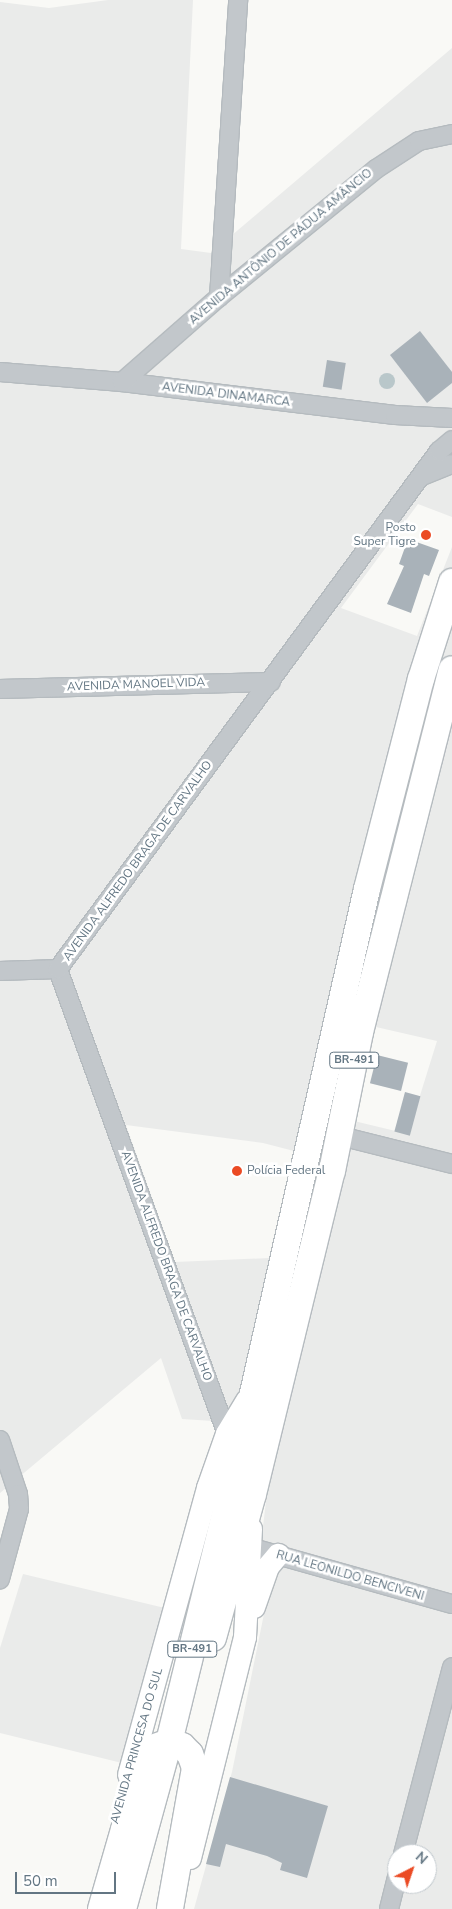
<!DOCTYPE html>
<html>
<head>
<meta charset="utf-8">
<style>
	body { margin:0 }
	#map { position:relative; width:452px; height:1909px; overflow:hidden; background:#f9f9f6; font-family:"Nunito Sans",sans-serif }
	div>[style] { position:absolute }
	.built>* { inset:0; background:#eaebea }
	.water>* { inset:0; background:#b9c7ca }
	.round { border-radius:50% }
	.building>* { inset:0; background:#a9b2b9; transform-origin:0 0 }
	.roads { filter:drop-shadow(1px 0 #b5bbbf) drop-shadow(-1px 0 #b5bbbf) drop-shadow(0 1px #b5bbbf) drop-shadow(0 -1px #b5bbbf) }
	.minor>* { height:18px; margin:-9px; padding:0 9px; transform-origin:9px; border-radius:9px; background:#c2c7cb }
	.major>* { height:22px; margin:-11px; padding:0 11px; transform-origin:11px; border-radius:11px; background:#fff }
	.highway>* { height:26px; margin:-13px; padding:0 13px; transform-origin:13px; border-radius:13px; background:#fff }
	.dots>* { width:14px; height:14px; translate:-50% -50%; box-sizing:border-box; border:2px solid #fff; border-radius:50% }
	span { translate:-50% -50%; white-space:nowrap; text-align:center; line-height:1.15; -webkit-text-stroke:5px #fff; paint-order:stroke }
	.shield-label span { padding:1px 4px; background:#fff; border:1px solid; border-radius:4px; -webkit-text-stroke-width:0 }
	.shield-label { font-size:11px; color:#637683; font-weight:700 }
	.street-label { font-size:12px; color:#637683 }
	.poi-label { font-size:12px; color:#637683 }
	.right { translate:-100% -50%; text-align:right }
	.left { translate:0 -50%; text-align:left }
	.north { position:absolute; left:387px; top:1844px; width:50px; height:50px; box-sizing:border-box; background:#fff; border:1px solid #c1c8cd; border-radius:50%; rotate:41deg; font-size:14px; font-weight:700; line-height:20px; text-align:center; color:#637683 }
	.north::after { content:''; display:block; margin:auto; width:18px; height:22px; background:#eb4b24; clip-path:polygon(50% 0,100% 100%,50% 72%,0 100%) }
	.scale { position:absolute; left:15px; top:1872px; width:101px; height:22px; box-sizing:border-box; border:2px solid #637683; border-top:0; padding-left:6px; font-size:15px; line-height:18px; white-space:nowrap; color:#637683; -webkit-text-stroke:4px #fff; paint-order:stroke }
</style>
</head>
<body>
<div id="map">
	<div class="built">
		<i style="clip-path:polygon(evenodd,108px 0,193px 0,181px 249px,211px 253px,452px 48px,452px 517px,418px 504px,341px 608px,417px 636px,452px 547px,452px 1909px,194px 1909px,232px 1772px,270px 1584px,262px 1535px,275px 1425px,182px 1419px,161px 1358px,0 1493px,0 2px,49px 8px,108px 0,376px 1027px,437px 1041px,408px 1134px,354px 1121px,376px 1027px,108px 0,126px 1125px,263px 1143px,294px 1151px,269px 1258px,175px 1262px,126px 1125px,108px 0,397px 1854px,427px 1854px,427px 1884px,397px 1884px,397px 1854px)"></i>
		<i style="clip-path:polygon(23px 1574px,169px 1609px,126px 1764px,0 1733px,0 1648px)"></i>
	</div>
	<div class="water">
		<i class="round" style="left:379px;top:373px;width:16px;height:16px"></i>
	</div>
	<div class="building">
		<i style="clip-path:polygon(420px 331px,452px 372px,452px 383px,427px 403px,390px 355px)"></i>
		<i style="left:327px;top:360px;width:19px;height:27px;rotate:9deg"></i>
		<i style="clip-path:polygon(408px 539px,439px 550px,429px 576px,424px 574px,411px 613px,387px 604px,404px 566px,399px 564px)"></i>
		<i style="left:377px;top:1055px;width:32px;height:29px;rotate:14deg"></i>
		<i style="left:405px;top:1092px;width:16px;height:41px;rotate:15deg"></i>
		<i style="clip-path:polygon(230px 1777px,328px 1806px,307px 1878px,280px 1870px,282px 1863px,267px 1856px,226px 1844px,220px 1867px,206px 1864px)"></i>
	</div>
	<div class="roads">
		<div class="minor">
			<i style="left:219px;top:297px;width:298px;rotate:-86.3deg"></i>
			<i style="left:0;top:372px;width:122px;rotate:4.7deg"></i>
			<i style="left:122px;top:382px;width:275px;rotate:6.9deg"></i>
			<i style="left:395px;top:415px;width:57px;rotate:3deg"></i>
			<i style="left:122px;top:382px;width:129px;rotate:-41.2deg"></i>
			<i style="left:219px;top:297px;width:203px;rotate:-39.2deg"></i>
			<i style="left:376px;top:169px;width:51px;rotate:-33.1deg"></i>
			<i style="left:419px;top:141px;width:34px;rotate:-12deg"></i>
			<i style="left:422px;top:476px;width:32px;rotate:-22deg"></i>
			<i style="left:0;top:689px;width:271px;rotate:-1.5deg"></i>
			<i style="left:0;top:971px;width:58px;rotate:-2deg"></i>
			<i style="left:340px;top:1136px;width:115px;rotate:14deg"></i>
			<i style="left:227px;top:1434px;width:495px;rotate:-110deg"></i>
			<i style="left:58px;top:969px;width:643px;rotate:-53.66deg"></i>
			<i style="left:439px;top:451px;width:17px;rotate:-40deg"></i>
			<i style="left:0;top:1440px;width:57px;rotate:71.6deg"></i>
			<i style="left:18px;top:1494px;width:15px;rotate:86deg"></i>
			<i style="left:19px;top:1509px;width:73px;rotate:105.2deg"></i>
			<i style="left:249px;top:1547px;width:211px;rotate:15.7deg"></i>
			<i style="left:403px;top:1854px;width:193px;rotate:-75.3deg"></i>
			<i style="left:389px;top:1909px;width:32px;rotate:-76deg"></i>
		</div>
		<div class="major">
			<i style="left:254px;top:1607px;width:42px;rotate:-70.7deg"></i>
			<i style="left:268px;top:1567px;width:16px;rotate:-50deg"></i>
			<i style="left:129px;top:1775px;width:298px;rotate:-74.6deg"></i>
			<i style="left:208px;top:1488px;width:57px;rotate:-70.6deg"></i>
			<i style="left:227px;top:1434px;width:39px;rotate:-59deg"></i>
			<i style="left:190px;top:1858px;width:228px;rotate:-76deg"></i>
			<i style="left:245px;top:1637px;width:108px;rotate:-86.8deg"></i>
		</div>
		<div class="highway">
			<i style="left:213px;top:1638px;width:149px;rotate:-74.5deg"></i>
			<i style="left:253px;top:1494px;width:333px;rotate:-76.3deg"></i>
			<i style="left:332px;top:1171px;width:142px;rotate:-78.6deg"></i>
			<i style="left:360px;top:1032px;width:374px;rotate:-75.8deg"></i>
			<i style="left:101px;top:1909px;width:155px;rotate:-73.9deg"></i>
			<i style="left:144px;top:1760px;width:14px;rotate:-56deg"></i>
			<i style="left:152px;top:1748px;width:18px;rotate:-19deg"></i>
			<i style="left:169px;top:1742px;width:14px;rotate:17deg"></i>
			<i style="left:182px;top:1746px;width:11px;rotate:45deg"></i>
			<i style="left:190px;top:1754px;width:15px;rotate:70deg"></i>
			<i style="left:195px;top:1768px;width:143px;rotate:100.1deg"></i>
			<i style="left:123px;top:1909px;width:173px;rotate:-74.6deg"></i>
			<i style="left:169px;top:1742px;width:264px;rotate:-76.2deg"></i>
			<i style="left:232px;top:1486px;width:612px;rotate:-77.26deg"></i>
			<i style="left:367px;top:889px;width:217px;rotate:-75.6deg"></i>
			<i style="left:421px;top:679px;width:102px;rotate:-72.3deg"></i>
		</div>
	</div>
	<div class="dots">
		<i style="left:426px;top:535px;background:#eb4b24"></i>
		<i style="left:237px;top:1171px;background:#eb4b24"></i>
	</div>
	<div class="shield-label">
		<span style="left:354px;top:1060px">BR-491</span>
		<span style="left:192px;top:1649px">BR-491</span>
	</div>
	<div class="street-label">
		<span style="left:281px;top:247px;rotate:-40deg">AVENIDA ANTÔNIO DE PÁDUA AMÂNCIO</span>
		<span style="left:226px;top:395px;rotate:7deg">AVENIDA DINAMARCA</span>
		<span style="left:136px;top:685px;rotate:-2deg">AVENIDA MANOEL VIDA</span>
		<span style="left:138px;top:861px;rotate:-54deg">AVENIDA ALFREDO BRAGA DE CARVALHO</span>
		<span style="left:166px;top:1266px;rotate:70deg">AVENIDA ALFREDO BRAGA DE CARVALHO</span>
		<span style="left:350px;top:1576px;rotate:16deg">RUA LEONILDO BENCIVENI</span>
		<span style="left:137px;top:1746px;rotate:-74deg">AVENIDA PRINCESA DO SUL</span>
	</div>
	<div class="poi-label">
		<span class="right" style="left:416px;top:535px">Posto<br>Super Tigre</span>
		<span class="left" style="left:247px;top:1171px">Polícia Federal</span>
	</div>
	<div class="north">N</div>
	<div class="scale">50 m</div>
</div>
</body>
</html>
